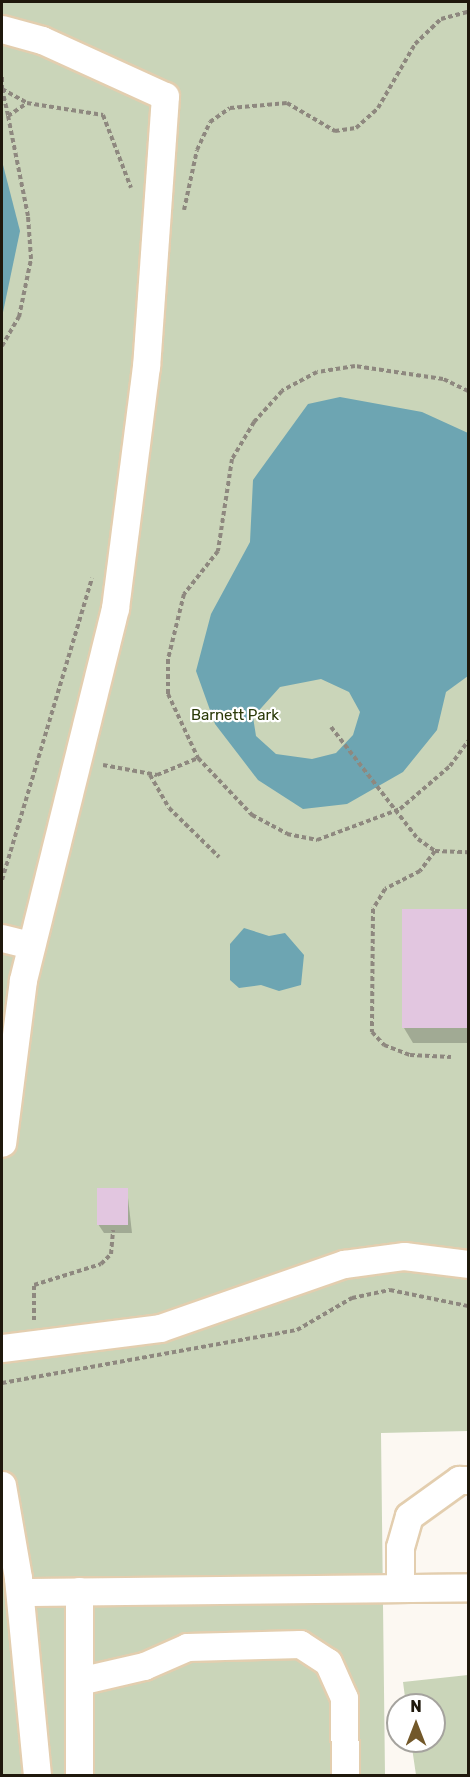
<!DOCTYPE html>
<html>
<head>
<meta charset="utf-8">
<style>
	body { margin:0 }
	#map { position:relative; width:470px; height:1777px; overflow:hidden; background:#fcf8f2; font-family:Rubik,sans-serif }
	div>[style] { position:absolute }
	.green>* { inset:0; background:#cad5b9 }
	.water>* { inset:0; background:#6da5b2 }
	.shadow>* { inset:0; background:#0003 }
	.building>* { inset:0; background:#e2c6e0; transform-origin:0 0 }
	.path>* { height:4px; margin-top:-2px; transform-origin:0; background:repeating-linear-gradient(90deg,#8e887f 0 4.5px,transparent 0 7.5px) }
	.roads { filter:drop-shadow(2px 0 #e3ceaf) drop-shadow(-2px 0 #e3ceaf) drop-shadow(0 2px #e3ceaf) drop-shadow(0 -2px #e3ceaf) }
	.minor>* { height:27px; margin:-13.5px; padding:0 13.5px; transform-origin:13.5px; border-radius:13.5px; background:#fff }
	span { translate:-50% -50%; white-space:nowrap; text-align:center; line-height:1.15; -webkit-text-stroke:4.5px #fff; paint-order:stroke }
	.park-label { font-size:15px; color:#2b3a09 }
	.frame { position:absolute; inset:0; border:3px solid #1f180c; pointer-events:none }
	.north { position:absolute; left:386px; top:1693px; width:60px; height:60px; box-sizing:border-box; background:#fff; border:2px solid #a5a39e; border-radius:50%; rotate:0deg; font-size:16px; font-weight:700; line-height:24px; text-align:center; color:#1f180c }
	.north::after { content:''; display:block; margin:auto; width:21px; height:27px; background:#72582a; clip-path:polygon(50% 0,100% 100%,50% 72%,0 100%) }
</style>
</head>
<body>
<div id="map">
	<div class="green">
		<i style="clip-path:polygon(2px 2px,468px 2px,468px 1431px,381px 1433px,385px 1775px,2px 1776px)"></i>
		<i style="clip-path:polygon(468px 1675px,468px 1775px,416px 1775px,411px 1741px,434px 1741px,434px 1705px,406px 1705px,403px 1682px)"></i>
	</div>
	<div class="water">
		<i style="clip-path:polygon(2px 161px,20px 231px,2px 317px)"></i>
		<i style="clip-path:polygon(evenodd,340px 397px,422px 412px,468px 433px,468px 676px,446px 692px,437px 730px,403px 772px,347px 804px,303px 809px,258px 780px,215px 724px,196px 671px,211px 614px,250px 542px,253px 480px,308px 404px,340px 397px,321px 679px,349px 692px,360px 712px,353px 735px,336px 753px,312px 759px,276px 754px,256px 736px,253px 717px,280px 687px,321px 679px)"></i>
		<i style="clip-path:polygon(244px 928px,269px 936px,285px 933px,304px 955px,301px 985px,279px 991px,261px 985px,239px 988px,230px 980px,230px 944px)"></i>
	</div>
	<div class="shadow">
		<i style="clip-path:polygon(468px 910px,468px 1043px,413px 1043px,404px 1028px,404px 911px)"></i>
		<i style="clip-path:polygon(127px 1189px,132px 1233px,104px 1233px,98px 1224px)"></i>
	</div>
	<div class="building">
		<i style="left:468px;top:909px;width:119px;height:66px;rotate:90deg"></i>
		<i style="left:97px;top:1188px;width:31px;height:37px"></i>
	</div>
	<div class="path">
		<i style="left:2px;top:77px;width:12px;rotate:90deg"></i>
		<i style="left:2px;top:89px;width:29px;rotate:29deg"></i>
		<i style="left:27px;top:103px;width:77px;rotate:9deg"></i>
		<i style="left:103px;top:115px;width:78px;rotate:69deg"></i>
		<i style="left:2px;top:89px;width:28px;rotate:77deg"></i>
		<i style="left:184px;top:210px;width:61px;rotate:-77.8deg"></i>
		<i style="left:197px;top:150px;width:31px;rotate:-65deg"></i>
		<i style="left:210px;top:122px;width:24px;rotate:-35deg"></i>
		<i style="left:230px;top:108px;width:57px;rotate:-5deg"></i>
		<i style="left:287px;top:103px;width:56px;rotate:30.3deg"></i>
		<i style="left:335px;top:131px;width:21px;rotate:-8deg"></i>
		<i style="left:356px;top:128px;width:30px;rotate:-42deg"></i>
		<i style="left:378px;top:108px;width:74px;rotate:-60deg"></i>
		<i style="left:415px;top:44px;width:36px;rotate:-44deg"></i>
		<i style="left:441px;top:19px;width:28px;rotate:-15deg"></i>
		<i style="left:2px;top:346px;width:34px;rotate:-60deg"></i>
		<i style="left:19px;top:317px;width:59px;rotate:-78.3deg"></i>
		<i style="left:31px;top:259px;width:43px;rotate:-94deg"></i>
		<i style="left:28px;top:216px;width:102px;rotate:-101.3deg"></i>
		<i style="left:8px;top:116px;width:22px;rotate:-34deg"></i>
		<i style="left:468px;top:391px;width:28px;rotate:-154deg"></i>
		<i style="left:443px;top:379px;width:89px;rotate:-171.6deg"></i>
		<i style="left:355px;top:366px;width:38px;rotate:171deg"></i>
		<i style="left:317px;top:372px;width:40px;rotate:152deg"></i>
		<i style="left:282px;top:391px;width:42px;rotate:132.1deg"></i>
		<i style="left:254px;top:422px;width:43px;rotate:120.7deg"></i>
		<i style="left:232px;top:459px;width:93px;rotate:98.7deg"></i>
		<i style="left:218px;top:551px;width:55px;rotate:128.3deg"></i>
		<i style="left:184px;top:594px;width:67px;rotate:103.8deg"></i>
		<i style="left:168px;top:659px;width:35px;rotate:90deg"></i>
		<i style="left:168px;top:694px;width:71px;rotate:64.9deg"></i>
		<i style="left:198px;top:758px;width:79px;rotate:46.5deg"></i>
		<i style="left:252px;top:815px;width:40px;rotate:28deg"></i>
		<i style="left:287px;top:834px;width:31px;rotate:11deg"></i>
		<i style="left:317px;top:840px;width:89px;rotate:-20.5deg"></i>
		<i style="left:400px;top:809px;width:66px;rotate:-40.7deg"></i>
		<i style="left:450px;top:766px;width:31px;rotate:-54deg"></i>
		<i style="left:331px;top:727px;width:142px;rotate:52.2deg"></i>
		<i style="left:418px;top:839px;width:21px;rotate:35deg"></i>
		<i style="left:435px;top:851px;width:33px;rotate:2deg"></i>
		<i style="left:103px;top:765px;width:55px;rotate:10.5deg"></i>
		<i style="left:157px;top:775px;width:44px;rotate:-22.5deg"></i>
		<i style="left:150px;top:775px;width:38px;rotate:60deg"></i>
		<i style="left:169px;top:808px;width:70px;rotate:44.4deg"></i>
		<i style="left:435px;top:851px;width:25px;rotate:127deg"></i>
		<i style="left:420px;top:871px;width:39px;rotate:153deg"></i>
		<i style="left:385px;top:889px;width:23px;rotate:121deg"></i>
		<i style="left:373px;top:909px;width:123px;rotate:90.5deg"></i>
		<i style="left:372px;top:1032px;width:18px;rotate:47deg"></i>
		<i style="left:384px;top:1045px;width:28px;rotate:21deg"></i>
		<i style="left:410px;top:1055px;width:41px;rotate:2.8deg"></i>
		<i style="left:2px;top:880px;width:315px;rotate:-73.4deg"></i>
		<i style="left:34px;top:1320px;width:35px;rotate:-90deg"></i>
		<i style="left:34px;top:1285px;width:70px;rotate:-17.4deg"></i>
		<i style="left:101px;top:1264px;width:14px;rotate:-45deg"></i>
		<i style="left:111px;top:1254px;width:24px;rotate:-85deg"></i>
		<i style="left:2px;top:1383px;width:300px;rotate:-10.2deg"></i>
		<i style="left:297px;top:1330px;width:64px;rotate:-30.2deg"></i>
		<i style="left:352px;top:1298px;width:39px;rotate:-12deg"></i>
		<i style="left:390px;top:1290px;width:80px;rotate:11.6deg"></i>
	</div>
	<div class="roads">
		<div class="minor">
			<i style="left:2px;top:29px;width:41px;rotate:15.4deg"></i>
			<i style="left:42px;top:40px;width:135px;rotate:24.5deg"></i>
			<i style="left:165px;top:96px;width:271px;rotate:94deg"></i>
			<i style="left:146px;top:366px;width:244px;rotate:97.3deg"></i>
			<i style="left:115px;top:608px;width:383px;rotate:103.9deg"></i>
			<i style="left:23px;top:980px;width:164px;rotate:97.3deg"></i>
			<i style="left:2px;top:938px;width:30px;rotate:14deg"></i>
			<i style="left:2px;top:1348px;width:159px;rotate:-7.2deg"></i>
			<i style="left:160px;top:1328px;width:195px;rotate:-19.2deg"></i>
			<i style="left:344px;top:1264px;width:61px;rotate:-7.6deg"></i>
			<i style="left:404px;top:1256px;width:64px;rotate:7.1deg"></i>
			<i style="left:2px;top:1485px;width:94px;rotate:80.2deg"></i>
			<i style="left:18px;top:1578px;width:199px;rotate:84.5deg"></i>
			<i style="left:400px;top:1588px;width:41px;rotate:-90deg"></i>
			<i style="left:400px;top:1547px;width:32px;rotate:-74deg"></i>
			<i style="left:409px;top:1516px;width:62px;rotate:-35.8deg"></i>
			<i style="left:459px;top:1480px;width:9px"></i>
			<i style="left:79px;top:1591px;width:185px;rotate:90deg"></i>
			<i style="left:20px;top:1592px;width:448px;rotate:-0.6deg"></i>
			<i style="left:79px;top:1681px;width:67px;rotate:-13deg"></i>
			<i style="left:144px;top:1666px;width:47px;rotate:-23.8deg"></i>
			<i style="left:187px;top:1647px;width:113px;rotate:-1.5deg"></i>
			<i style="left:300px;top:1644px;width:33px;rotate:33deg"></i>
			<i style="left:328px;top:1662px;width:39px;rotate:66deg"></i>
			<i style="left:344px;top:1698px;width:78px;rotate:89.3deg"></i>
		</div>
	</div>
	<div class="park-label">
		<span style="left:235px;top:716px">Barnett Park</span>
	</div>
	<div class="frame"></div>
	<div class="north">N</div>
</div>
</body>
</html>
